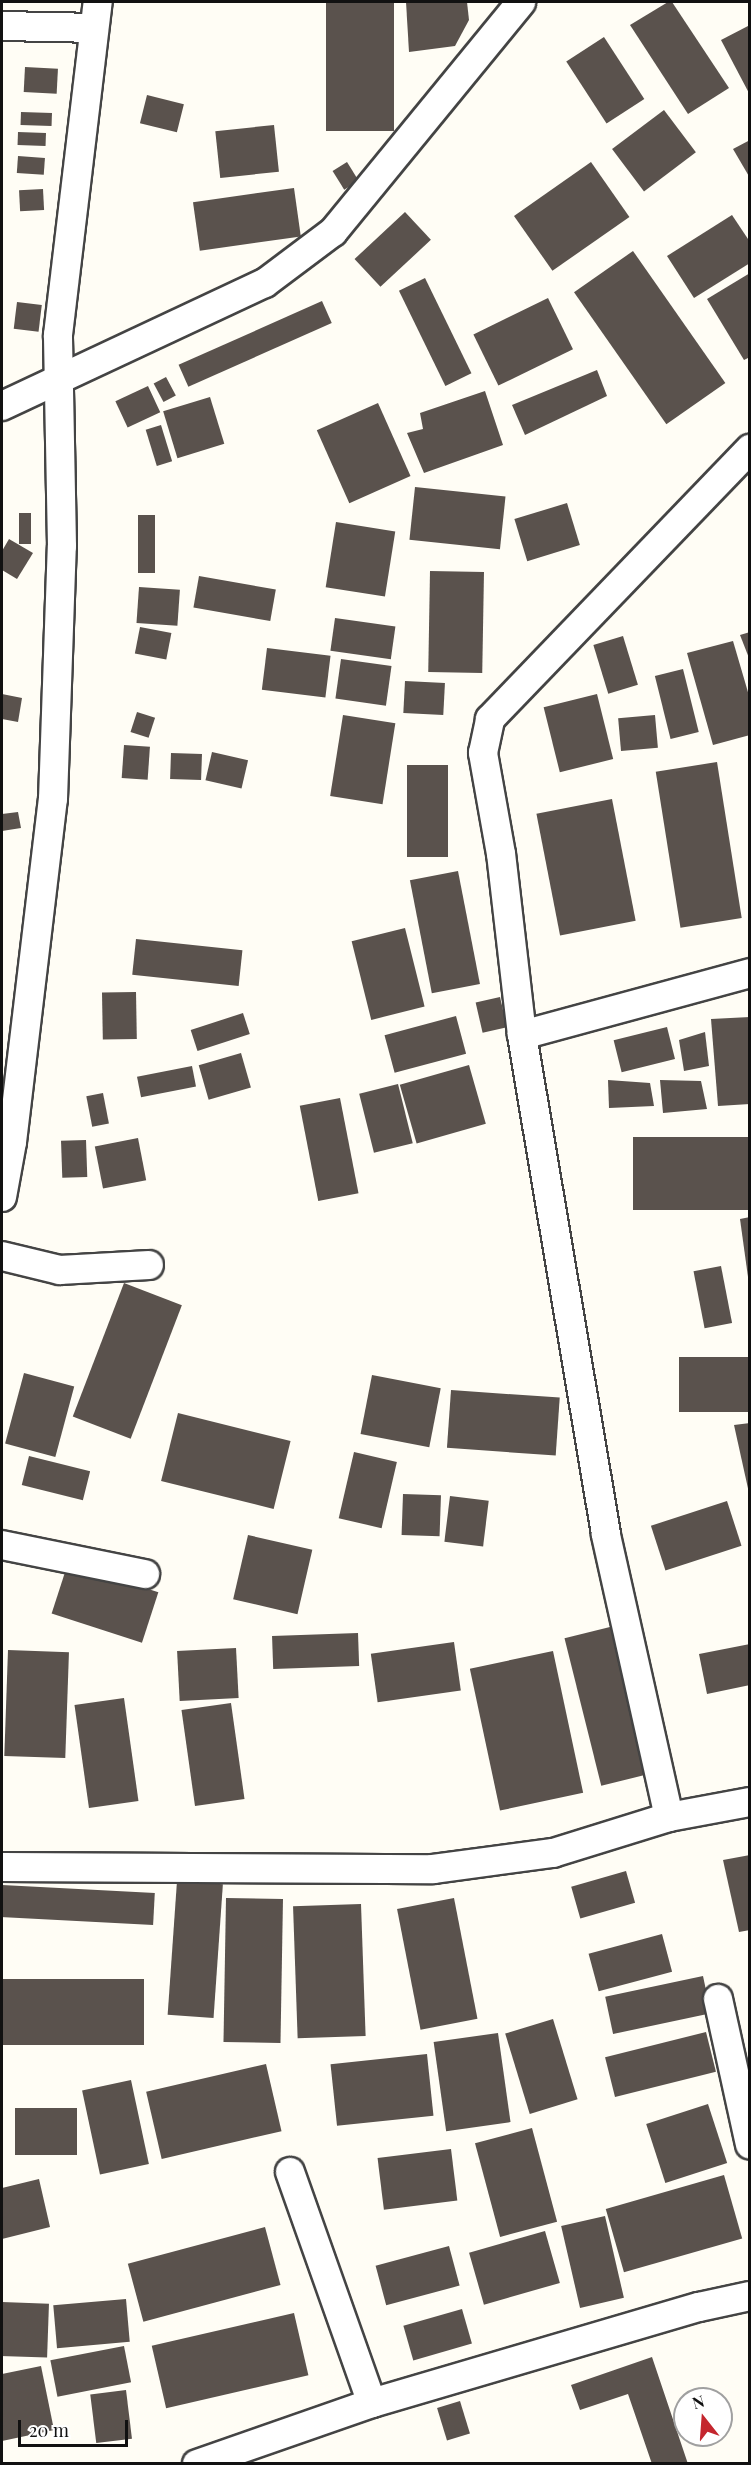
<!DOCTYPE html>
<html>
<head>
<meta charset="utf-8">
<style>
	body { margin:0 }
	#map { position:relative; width:751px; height:2465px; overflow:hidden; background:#fffdf5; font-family:"Playfair Display",serif }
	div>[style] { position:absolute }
	.building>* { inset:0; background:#5a524d; transform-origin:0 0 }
	.roads { filter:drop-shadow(2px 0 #444) drop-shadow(-2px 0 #444) drop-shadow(0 2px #444) drop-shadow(0 -2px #444) }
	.minor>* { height:28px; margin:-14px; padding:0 14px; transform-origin:14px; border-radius:14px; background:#fff }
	span { translate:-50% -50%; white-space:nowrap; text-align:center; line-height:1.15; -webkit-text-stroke:6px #fff; paint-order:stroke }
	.frame { position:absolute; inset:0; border:3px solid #111; pointer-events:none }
	.north { position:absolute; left:673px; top:2387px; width:60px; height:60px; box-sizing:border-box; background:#fff; border:2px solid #a0a0a0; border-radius:50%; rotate:343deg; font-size:16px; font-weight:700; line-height:24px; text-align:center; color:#111 }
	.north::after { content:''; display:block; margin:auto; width:21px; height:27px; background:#c4262e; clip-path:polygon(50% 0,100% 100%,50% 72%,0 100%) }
	.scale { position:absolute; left:18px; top:2420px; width:110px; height:27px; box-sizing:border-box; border:3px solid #111; border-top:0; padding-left:8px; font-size:18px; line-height:21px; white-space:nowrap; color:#111; -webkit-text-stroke:4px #fff; paint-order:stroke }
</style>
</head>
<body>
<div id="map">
	<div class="building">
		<i style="left:326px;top:2px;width:68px;height:129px"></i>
		<i style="clip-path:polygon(406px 2px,467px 2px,469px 20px,455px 46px,409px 52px)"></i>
		<i style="clip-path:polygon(668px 2px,672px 2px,729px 88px,688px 114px,630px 25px)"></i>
		<i style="clip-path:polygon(748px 26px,750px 29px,750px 95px,721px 40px)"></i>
		<i style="left:604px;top:37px;width:74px;height:45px;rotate:57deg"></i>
		<i style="left:25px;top:67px;width:33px;height:25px;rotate:3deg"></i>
		<i style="left:147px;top:95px;width:38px;height:29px;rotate:14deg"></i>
		<i style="left:664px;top:110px;width:53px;height:65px;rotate:53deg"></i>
		<i style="left:21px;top:112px;width:31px;height:13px;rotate:2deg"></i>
		<i style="left:274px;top:125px;width:47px;height:59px;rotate:84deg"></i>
		<i style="left:18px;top:132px;width:28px;height:13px;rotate:2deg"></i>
		<i style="clip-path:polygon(750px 140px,750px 178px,733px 149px)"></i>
		<i style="left:18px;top:156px;width:27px;height:17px;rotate:4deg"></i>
		<i style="left:347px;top:162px;width:22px;height:17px;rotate:58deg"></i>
		<i style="left:591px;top:162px;width:67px;height:94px;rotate:55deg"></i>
		<i style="left:294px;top:188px;width:49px;height:102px;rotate:82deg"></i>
		<i style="left:43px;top:189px;width:21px;height:24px;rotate:87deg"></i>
		<i style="left:405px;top:212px;width:38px;height:69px;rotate:47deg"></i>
		<i style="clip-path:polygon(732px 215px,750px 242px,750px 263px,694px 298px,667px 256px)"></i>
		<i style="left:633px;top:251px;width:161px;height:72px;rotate:55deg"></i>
		<i style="clip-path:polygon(750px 273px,750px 357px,744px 360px,707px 299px)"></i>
		<i style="left:425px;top:278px;width:106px;height:29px;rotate:64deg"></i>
		<i style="left:548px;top:298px;width:57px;height:83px;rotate:64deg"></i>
		<i style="left:322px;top:301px;width:24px;height:157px;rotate:66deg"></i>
		<i style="left:17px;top:302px;width:25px;height:27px;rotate:7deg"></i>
		<i style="clip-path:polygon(597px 370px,607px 396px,525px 435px,512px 405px)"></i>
		<i style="left:166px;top:377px;width:21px;height:14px;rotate:62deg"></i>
		<i style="left:148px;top:386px;width:29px;height:36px;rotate:65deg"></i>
		<i style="clip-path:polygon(485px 391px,503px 445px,424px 473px,407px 433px,423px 429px,420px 413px)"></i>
		<i style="left:210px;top:397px;width:49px;height:49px;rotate:73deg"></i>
		<i style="left:378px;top:403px;width:80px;height:67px;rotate:66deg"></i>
		<i style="left:161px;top:425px;width:38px;height:16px;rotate:73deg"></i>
		<i style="left:415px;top:487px;width:91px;height:53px;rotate:6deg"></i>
		<i style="left:567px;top:503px;width:44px;height:55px;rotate:73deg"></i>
		<i style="left:19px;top:513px;width:12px;height:31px"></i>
		<i style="left:138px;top:515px;width:17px;height:58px"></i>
		<i style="left:336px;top:522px;width:60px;height:66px;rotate:9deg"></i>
		<i style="clip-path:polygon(9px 539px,33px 553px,17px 579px,2px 570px,2px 551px)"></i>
		<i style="left:430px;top:571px;width:54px;height:101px;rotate:1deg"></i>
		<i style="left:199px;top:576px;width:78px;height:32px;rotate:10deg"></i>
		<i style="left:139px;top:587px;width:41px;height:36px;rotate:4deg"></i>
		<i style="left:335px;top:618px;width:61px;height:33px;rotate:8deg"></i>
		<i style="left:140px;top:627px;width:32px;height:27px;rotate:11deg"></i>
		<i style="clip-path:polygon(750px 632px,750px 658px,749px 658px,740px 635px)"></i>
		<i style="left:623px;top:636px;width:51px;height:31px;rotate:73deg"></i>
		<i style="clip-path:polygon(733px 641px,750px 699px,750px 735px,713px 745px,687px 653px)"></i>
		<i style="left:267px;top:648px;width:64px;height:42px;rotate:7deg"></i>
		<i style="left:341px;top:659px;width:51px;height:40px;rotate:8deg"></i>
		<i style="left:683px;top:669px;width:65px;height:29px;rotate:76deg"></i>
		<i style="left:405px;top:681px;width:40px;height:32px;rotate:3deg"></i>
		<i style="clip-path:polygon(2px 694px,22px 698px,18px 722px,2px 719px)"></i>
		<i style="left:597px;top:694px;width:67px;height:55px;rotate:76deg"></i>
		<i style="left:137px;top:712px;width:19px;height:21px;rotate:18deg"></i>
		<i style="left:343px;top:715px;width:53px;height:82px;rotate:9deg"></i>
		<i style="left:655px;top:715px;width:33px;height:37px;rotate:85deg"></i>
		<i style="left:124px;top:745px;width:26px;height:33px;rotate:4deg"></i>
		<i style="left:212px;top:752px;width:37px;height:29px;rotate:13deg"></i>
		<i style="left:171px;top:753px;width:31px;height:26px;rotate:2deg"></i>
		<i style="left:717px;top:762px;width:158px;height:62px;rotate:81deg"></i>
		<i style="left:407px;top:765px;width:41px;height:92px"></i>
		<i style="left:612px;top:799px;width:124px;height:77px;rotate:79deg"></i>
		<i style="clip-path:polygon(18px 812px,21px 828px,2px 831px,2px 814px)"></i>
		<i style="left:458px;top:871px;width:115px;height:49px;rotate:79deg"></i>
		<i style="left:405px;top:928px;width:81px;height:55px;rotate:76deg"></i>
		<i style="left:136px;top:939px;width:107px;height:36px;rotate:6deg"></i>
		<i style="left:136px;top:992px;width:47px;height:34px;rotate:89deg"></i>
		<i style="left:500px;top:997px;width:31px;height:25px;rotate:77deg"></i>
		<i style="left:243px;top:1013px;width:22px;height:55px;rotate:72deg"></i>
		<i style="left:456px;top:1016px;width:39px;height:74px;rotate:75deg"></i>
		<i style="clip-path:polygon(750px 1017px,750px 1104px,718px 1106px,711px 1019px)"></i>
		<i style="left:667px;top:1027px;width:33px;height:55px;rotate:76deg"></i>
		<i style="clip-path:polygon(705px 1032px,709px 1066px,684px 1071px,679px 1040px)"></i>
		<i style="left:241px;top:1053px;width:36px;height:44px;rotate:74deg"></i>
		<i style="left:469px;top:1065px;width:61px;height:72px;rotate:74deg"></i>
		<i style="left:192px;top:1066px;width:21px;height:56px;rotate:79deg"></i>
		<i style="clip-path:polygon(608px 1080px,650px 1083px,654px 1106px,609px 1108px)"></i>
		<i style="clip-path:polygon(660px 1080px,701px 1081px,707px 1109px,663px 1113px)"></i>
		<i style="left:398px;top:1084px;width:61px;height:40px;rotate:76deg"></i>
		<i style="left:103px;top:1093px;width:31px;height:17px;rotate:79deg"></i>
		<i style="left:340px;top:1098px;width:97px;height:41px;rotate:79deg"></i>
		<i style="left:750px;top:1137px;width:73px;height:117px;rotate:90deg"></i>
		<i style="left:138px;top:1138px;width:43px;height:44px;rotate:79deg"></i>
		<i style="left:86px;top:1140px;width:37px;height:25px;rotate:88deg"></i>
		<i style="clip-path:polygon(750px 1217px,750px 1277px,748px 1277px,740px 1219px)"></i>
		<i style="left:721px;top:1266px;width:58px;height:28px;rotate:79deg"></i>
		<i style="left:124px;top:1283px;width:62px;height:143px;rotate:21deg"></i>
		<i style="left:750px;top:1357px;width:55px;height:71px;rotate:90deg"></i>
		<i style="left:24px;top:1373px;width:52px;height:73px;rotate:15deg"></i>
		<i style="left:372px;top:1375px;width:70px;height:60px;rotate:11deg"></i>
		<i style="left:451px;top:1390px;width:109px;height:58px;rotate:4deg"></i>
		<i style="left:178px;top:1413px;width:116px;height:70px;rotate:14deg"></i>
		<i style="clip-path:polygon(750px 1423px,750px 1493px,749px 1493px,734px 1425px)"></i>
		<i style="left:354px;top:1452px;width:44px;height:68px;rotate:13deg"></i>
		<i style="left:29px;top:1456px;width:63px;height:30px;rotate:14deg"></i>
		<i style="left:403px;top:1494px;width:38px;height:41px;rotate:2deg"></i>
		<i style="left:450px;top:1496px;width:39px;height:46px;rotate:7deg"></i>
		<i style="left:727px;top:1501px;width:47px;height:80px;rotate:72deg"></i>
		<i style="left:248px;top:1535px;width:66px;height:66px;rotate:13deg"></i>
		<i style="left:68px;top:1563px;width:95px;height:53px;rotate:18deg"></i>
		<i style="left:614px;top:1626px;width:152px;height:51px;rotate:76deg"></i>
		<i style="left:358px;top:1633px;width:33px;height:86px;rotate:88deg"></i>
		<i style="left:454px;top:1642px;width:49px;height:84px;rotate:82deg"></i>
		<i style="clip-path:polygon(750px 1644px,750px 1685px,707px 1694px,699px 1654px)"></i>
		<i style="left:236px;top:1648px;width:50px;height:59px;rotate:87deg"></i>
		<i style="left:8px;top:1650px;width:61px;height:106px;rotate:2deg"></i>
		<i style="left:553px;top:1651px;width:145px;height:85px;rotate:78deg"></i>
		<i style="left:124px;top:1698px;width:104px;height:50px;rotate:82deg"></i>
		<i style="left:231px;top:1703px;width:97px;height:50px;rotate:82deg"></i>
		<i style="clip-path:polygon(750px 1855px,750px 1930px,739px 1932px,723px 1860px)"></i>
		<i style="left:626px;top:1871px;width:33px;height:57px;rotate:74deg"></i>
		<i style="left:177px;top:1881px;width:46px;height:134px;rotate:4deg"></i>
		<i style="left:2px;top:1885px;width:153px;height:32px;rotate:3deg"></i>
		<i style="left:226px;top:1898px;width:57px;height:144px;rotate:1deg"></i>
		<i style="left:454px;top:1898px;width:123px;height:58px;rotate:79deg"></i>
		<i style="left:361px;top:1904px;width:132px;height:68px;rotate:88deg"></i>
		<i style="left:662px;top:1934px;width:39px;height:76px;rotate:75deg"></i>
		<i style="left:703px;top:1976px;width:38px;height:100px;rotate:78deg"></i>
		<i style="left:144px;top:1979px;width:66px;height:142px;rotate:90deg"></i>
		<i style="left:553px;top:2019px;width:84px;height:50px;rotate:73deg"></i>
		<i style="left:706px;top:2032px;width:41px;height:104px;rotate:76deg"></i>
		<i style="left:498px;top:2033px;width:90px;height:65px;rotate:82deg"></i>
		<i style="left:427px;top:2054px;width:62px;height:97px;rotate:84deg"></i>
		<i style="left:266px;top:2064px;width:69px;height:123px;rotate:77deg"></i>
		<i style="left:131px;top:2080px;width:86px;height:50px;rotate:78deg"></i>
		<i style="left:708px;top:2104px;width:62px;height:65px;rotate:72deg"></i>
		<i style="left:77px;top:2108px;width:47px;height:62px;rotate:90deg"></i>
		<i style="left:532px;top:2128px;width:97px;height:59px;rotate:75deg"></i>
		<i style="left:451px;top:2149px;width:52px;height:74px;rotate:83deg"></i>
		<i style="left:724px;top:2175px;width:66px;height:123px;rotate:74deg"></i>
		<i style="clip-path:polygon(39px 2179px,50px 2227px,2px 2239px,2px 2188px)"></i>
		<i style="left:605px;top:2216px;width:84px;height:45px;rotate:77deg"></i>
		<i style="left:265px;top:2227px;width:60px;height:142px;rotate:75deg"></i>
		<i style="left:545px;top:2231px;width:54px;height:79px;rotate:74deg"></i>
		<i style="left:449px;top:2246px;width:41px;height:76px;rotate:75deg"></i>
		<i style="left:126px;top:2299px;width:43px;height:73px;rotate:85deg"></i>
		<i style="left:2px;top:2302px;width:47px;height:54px;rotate:2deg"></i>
		<i style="left:462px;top:2309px;width:36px;height:61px;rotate:74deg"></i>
		<i style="left:294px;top:2313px;width:64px;height:146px;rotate:77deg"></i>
		<i style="left:124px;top:2346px;width:37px;height:75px;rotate:79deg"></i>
		<i style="clip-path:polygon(652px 2357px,688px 2464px,652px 2464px,628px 2394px,580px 2410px,571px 2385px)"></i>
		<i style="clip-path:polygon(41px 2366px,54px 2430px,2px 2441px,2px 2374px)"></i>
		<i style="left:126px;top:2390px;width:49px;height:36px;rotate:83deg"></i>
		<i style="left:460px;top:2401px;width:34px;height:24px;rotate:73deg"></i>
	</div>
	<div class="roads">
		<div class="minor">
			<i style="left:2px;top:26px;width:92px;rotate:1.2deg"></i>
			<i style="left:2px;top:406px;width:290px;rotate:-25.1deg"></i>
			<i style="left:265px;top:283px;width:85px;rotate:-36.9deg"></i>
			<i style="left:333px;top:232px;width:297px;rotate:-50.7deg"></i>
			<i style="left:522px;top:1035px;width:236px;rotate:-15.2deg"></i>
			<i style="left:2px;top:1197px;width:56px;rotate:-79.7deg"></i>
			<i style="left:12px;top:1142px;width:345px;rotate:-83.2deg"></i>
			<i style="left:53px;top:799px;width:253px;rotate:-88deg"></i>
			<i style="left:62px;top:546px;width:211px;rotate:-91.1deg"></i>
			<i style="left:58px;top:335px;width:335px;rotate:-83.2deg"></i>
			<i style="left:2px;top:1256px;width:60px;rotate:13.6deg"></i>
			<i style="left:60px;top:1270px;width:89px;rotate:-3.2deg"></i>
			<i style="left:2px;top:1545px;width:146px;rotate:11.5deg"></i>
			<i style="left:669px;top:1817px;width:290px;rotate:-102.6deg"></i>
			<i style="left:606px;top:1534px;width:506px;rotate:-99.56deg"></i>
			<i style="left:522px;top:1035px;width:182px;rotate:-96.6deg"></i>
			<i style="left:501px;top:854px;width:103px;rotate:-100.1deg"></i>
			<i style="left:483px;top:753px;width:35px;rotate:-78deg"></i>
			<i style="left:490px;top:719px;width:375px;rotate:-46.1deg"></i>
			<i style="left:2px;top:1867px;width:431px;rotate:0.3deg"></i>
			<i style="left:433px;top:1869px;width:121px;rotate:-7.6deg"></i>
			<i style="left:553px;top:1853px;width:121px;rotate:-17.2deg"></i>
			<i style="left:669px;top:1817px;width:82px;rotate:-10.5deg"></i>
			<i style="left:718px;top:1999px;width:149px;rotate:77.6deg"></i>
			<i style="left:290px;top:2172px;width:245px;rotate:70.5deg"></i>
			<i style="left:197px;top:2464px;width:185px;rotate:-19.2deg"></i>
			<i style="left:372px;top:2403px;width:341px;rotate:-16.4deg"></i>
			<i style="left:699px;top:2307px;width:52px;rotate:-12.2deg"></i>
		</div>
	</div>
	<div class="frame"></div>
	<div class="north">N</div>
	<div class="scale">20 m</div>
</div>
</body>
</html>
